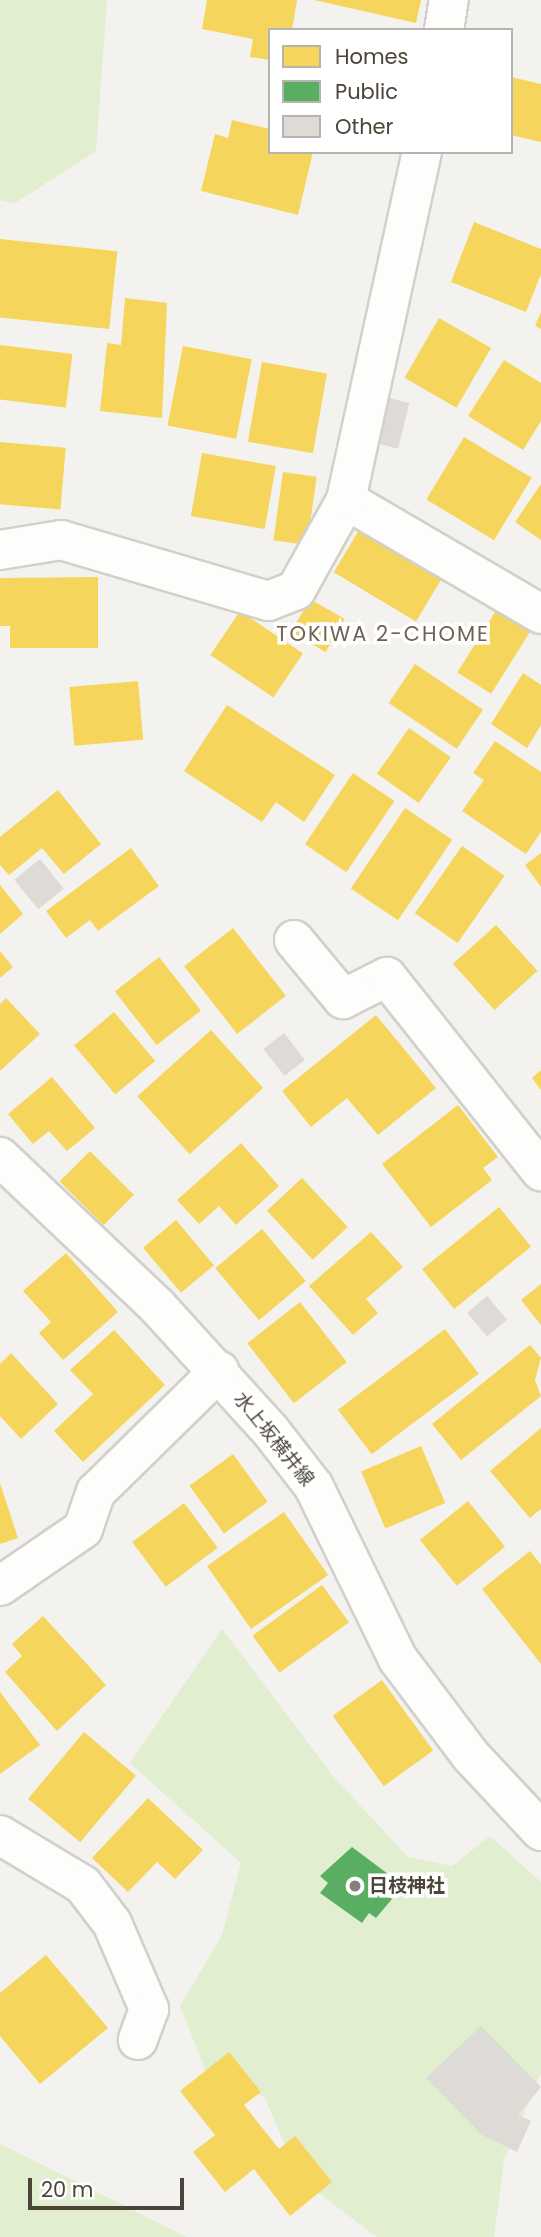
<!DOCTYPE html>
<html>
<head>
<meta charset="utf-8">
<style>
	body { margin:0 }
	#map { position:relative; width:541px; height:2237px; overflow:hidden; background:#f4f2ee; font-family:Poppins,"Noto Sans JP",sans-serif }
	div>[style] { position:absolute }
	.green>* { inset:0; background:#e1eecf }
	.homes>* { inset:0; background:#f6d55c; transform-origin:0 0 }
	.public>* { inset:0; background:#5aae61 }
	.building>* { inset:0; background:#dedbd6; transform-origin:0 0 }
	.roads { filter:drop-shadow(2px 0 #d2d0cb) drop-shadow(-2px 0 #d2d0cb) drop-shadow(0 2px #d2d0cb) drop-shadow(0 -2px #d2d0cb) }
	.minor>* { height:38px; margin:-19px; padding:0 19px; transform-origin:19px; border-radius:19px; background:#fdfdfc }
	.dots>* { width:19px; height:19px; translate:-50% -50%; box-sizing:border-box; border:4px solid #fff; border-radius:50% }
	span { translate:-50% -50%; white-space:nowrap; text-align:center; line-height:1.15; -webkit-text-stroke:7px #fff; paint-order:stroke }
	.street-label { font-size:19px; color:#4b4439 }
	.poi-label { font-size:19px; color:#4b4439; font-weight:700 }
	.left { translate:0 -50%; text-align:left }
	.neighbourhood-label { font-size:21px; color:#6e6250; letter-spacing:2px }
	.legend { position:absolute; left:268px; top:28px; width:245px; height:126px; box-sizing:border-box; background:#fff; border:2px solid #b7b4b0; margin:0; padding:9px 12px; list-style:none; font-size:21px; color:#4b4439 }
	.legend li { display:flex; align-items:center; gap:14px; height:35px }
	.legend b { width:35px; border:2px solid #b7b4b0 }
	.scale { position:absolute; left:28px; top:2178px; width:156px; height:32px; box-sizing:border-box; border:4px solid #4b4439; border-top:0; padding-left:9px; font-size:21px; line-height:24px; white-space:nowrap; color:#4b4439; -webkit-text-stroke:5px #fff; paint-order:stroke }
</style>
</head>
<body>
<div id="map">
	<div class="green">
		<i style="clip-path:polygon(0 0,107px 0,96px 151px,15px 203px,0 200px)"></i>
		<i style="clip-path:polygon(222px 1629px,333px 1776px,408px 1857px,452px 1866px,490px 1836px,541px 1882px,541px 2073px,504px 2161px,494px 2237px,377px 2237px,300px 2179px,264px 2096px,212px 2087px,180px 2006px,222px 1935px,241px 1863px,130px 1763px)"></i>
		<i style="clip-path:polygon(0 2144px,11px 2149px,187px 2237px,0 2237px)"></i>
	</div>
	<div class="homes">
		<i style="clip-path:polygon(207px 0,297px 0,292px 30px,270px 30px,270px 60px,250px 57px,253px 39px,202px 29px)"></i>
		<i style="clip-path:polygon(314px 0,421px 0,416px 23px)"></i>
		<i style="clip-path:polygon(511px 77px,541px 84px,541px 142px,511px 135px)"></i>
		<i style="clip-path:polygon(232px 120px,270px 129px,270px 152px,313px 152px,298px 215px,201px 191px,215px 134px,228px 138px)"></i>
		<i style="clip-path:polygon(474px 222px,541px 249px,541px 274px,526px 312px,451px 282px)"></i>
		<i style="left:0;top:239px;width:118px;height:78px;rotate:6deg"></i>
		<i style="clip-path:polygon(125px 298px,167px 303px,162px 418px,100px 411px,107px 343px,121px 345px)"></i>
		<i style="clip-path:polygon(541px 312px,541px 329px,535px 326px)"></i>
		<i style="left:439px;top:318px;width:60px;height:69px;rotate:30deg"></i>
		<i style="left:0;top:345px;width:73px;height:54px;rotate:7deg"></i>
		<i style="left:183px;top:346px;width:70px;height:81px;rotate:11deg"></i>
		<i style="clip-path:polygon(504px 360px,541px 383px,541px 421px,523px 450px,468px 416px)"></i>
		<i style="left:262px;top:362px;width:66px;height:81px;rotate:10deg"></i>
		<i style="left:464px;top:437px;width:79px;height:73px;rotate:31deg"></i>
		<i style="left:0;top:442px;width:66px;height:62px;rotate:5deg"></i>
		<i style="left:202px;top:453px;width:75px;height:64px;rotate:10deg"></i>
		<i style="left:283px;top:472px;width:34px;height:69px;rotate:8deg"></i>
		<i style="clip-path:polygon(541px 484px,541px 540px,515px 522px)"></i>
		<i style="left:362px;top:525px;width:96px;height:55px;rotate:31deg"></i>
		<i style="clip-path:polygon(98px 577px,98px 648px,10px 648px,10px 626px,0 626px,0 578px)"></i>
		<i style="left:310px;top:599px;width:40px;height:38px;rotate:30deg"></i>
		<i style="left:497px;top:609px;width:40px;height:75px;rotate:32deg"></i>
		<i style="left:240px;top:611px;width:76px;height:53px;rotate:34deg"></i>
		<i style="left:415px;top:664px;width:82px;height:47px;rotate:34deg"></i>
		<i style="clip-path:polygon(523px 673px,541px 685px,541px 725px,527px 748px,491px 724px)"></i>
		<i style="left:138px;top:681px;width:59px;height:69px;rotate:85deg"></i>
		<i style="clip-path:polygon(227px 705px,335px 775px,304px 822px,276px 802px,262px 822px,184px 771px)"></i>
		<i style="left:409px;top:728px;width:51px;height:56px;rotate:35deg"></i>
		<i style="clip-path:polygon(495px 741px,541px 772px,541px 832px,526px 854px,462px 811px,484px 780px,473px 773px)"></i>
		<i style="left:353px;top:773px;width:50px;height:86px;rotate:34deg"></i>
		<i style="clip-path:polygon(58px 790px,101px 844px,64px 874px,42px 848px,9px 875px,0 865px,0 837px)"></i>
		<i style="left:405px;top:808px;width:57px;height:97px;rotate:34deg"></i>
		<i style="left:462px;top:846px;width:52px;height:82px;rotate:35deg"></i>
		<i style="clip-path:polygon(131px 848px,159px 886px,98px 931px,90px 920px,66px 938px,46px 911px)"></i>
		<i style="clip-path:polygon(541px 853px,541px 887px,525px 865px)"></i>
		<i style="clip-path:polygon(0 885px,23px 914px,0 934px)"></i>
		<i style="left:496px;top:925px;width:62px;height:58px;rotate:48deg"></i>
		<i style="left:233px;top:928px;width:86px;height:62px;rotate:52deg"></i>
		<i style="clip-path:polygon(0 951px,13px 967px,0 978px)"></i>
		<i style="left:159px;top:957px;width:68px;height:56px;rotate:52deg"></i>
		<i style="clip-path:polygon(6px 998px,40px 1034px,0 1071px,0 1004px)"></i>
		<i style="left:114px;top:1012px;width:64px;height:52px;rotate:50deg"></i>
		<i style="clip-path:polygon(376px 1015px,436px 1088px,378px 1135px,347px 1098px,311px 1127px,282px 1091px)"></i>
		<i style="left:211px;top:1030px;width:78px;height:99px;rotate:48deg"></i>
		<i style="clip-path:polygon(541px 1070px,541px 1090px,532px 1078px)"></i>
		<i style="clip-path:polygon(52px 1077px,95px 1128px,67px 1151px,49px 1131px,33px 1144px,8px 1114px)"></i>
		<i style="clip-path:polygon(458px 1105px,498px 1157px,483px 1168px,492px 1180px,431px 1227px,382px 1164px)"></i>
		<i style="clip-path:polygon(241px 1143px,279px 1186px,236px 1225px,219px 1206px,199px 1224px,177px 1200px)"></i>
		<i style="left:90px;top:1151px;width:62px;height:43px;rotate:45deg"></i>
		<i style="left:302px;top:1178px;width:67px;height:48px;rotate:47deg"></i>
		<i style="left:499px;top:1207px;width:51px;height:99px;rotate:51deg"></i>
		<i style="left:176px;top:1220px;width:59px;height:43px;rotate:50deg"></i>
		<i style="left:262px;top:1229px;width:68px;height:61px;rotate:50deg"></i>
		<i style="clip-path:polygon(371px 1232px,403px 1267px,366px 1299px,378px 1313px,353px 1335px,309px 1286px)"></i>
		<i style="clip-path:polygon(66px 1253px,118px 1312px,63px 1360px,39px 1333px,51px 1322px,23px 1291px)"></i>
		<i style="clip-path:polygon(541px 1284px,541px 1325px,521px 1300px)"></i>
		<i style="left:300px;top:1302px;width:76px;height:67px;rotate:52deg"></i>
		<i style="left:445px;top:1329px;width:56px;height:134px;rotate:53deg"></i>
		<i style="clip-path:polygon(114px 1330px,165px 1385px,83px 1462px,54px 1431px,93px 1394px,70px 1370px)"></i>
		<i style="clip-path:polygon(530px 1345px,541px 1358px,535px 1380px,541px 1396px,461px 1460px,432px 1424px)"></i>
		<i style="clip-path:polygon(11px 1353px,58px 1404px,21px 1439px,0 1416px,0 1364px)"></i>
		<i style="clip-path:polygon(541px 1428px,541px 1509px,530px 1518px,490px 1471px)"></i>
		<i style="left:421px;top:1446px;width:62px;height:65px;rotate:67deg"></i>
		<i style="left:233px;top:1454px;width:59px;height:54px;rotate:54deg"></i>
		<i style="clip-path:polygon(0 1483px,18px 1538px,0 1544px)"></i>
		<i style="left:468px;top:1501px;width:59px;height:62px;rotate:51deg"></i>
		<i style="left:184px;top:1503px;width:56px;height:65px;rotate:53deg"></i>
		<i style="left:284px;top:1512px;width:77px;height:94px;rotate:55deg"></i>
		<i style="clip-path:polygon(530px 1551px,541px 1565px,541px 1664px,482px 1589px)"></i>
		<i style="left:322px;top:1585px;width:46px;height:86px;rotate:54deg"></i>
		<i style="clip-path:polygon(43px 1616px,106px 1685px,57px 1731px,5px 1672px,22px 1656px,12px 1644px)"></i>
		<i style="left:382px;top:1680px;width:87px;height:61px;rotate:54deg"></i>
		<i style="clip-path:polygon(0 1692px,40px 1745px,0 1774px)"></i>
		<i style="left:84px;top:1732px;width:68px;height:87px;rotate:40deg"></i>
		<i style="clip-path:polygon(148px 1798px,203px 1850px,175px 1879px,157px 1862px,128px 1892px,92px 1858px)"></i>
		<i style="clip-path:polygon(46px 1955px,108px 2028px,40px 2084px,0 2036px,0 1993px)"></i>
		<i style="clip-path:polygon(229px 2052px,261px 2092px,244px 2105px,279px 2149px,295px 2136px,332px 2182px,290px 2216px,254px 2169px,225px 2192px,193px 2152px,215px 2135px,180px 2091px)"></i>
	</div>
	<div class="public">
		<i style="clip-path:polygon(352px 1847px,396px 1880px,385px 1894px,392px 1899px,376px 1918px,369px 1913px,362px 1923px,320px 1893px,328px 1883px,320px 1876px)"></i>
	</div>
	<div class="building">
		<i style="left:389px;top:398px;width:21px;height:47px;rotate:14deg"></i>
		<i style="left:40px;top:859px;width:38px;height:33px;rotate:51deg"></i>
		<i style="left:284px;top:1033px;width:34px;height:26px;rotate:52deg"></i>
		<i style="left:487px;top:1296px;width:31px;height:26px;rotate:50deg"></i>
		<i style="clip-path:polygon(481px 2026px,541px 2087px,518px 2115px,531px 2121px,517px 2152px,482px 2135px,426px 2078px)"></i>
	</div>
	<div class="roads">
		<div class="minor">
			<i style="left:444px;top:30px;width:30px;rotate:-81deg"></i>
			<i style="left:346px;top:500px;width:226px;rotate:30.3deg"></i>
			<i style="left:0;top:550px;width:62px;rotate:-9.3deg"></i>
			<i style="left:61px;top:540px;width:216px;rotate:16.4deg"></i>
			<i style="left:268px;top:601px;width:30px;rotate:-21deg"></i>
			<i style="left:296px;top:590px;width:103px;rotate:-60.9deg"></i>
			<i style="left:346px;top:500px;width:356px;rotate:-77.7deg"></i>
			<i style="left:294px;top:940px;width:77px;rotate:50.3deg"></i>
			<i style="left:343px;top:999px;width:49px;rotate:-26.6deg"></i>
			<i style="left:387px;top:977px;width:248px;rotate:51.6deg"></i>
			<i style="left:0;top:1157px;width:216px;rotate:43.5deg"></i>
			<i style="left:157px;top:1306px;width:168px;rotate:47.7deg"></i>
			<i style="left:270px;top:1430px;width:72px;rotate:52.3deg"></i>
			<i style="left:314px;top:1487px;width:191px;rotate:64deg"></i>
			<i style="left:398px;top:1659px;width:120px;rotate:53.1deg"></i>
			<i style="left:470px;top:1755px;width:104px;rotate:46.9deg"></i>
			<i style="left:0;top:1586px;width:101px;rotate:-34.5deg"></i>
			<i style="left:83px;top:1529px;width:39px;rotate:-71deg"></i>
			<i style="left:96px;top:1492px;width:173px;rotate:-44.5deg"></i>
			<i style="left:0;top:1835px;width:97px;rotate:31.1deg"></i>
			<i style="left:83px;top:1885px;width:48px;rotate:52.7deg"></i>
			<i style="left:112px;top:1923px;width:94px;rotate:66.7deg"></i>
			<i style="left:149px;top:2009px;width:33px;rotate:110deg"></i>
		</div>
	</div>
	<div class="dots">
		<i style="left:355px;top:1886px;background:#868178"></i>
	</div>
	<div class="street-label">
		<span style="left:274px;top:1439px;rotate:51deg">水上坂横井線</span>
	</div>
	<div class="poi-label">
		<span class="left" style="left:369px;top:1886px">日枝神社</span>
	</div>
	<div class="neighbourhood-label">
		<span style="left:383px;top:634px">TOKIWA 2-CHOME</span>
	</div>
	<ul class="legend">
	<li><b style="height:19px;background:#f6d55c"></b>Homes</li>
	<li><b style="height:19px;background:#5aae61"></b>Public</li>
	<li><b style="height:19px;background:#dedbd6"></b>Other</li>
	</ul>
	<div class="scale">20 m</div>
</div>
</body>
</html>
